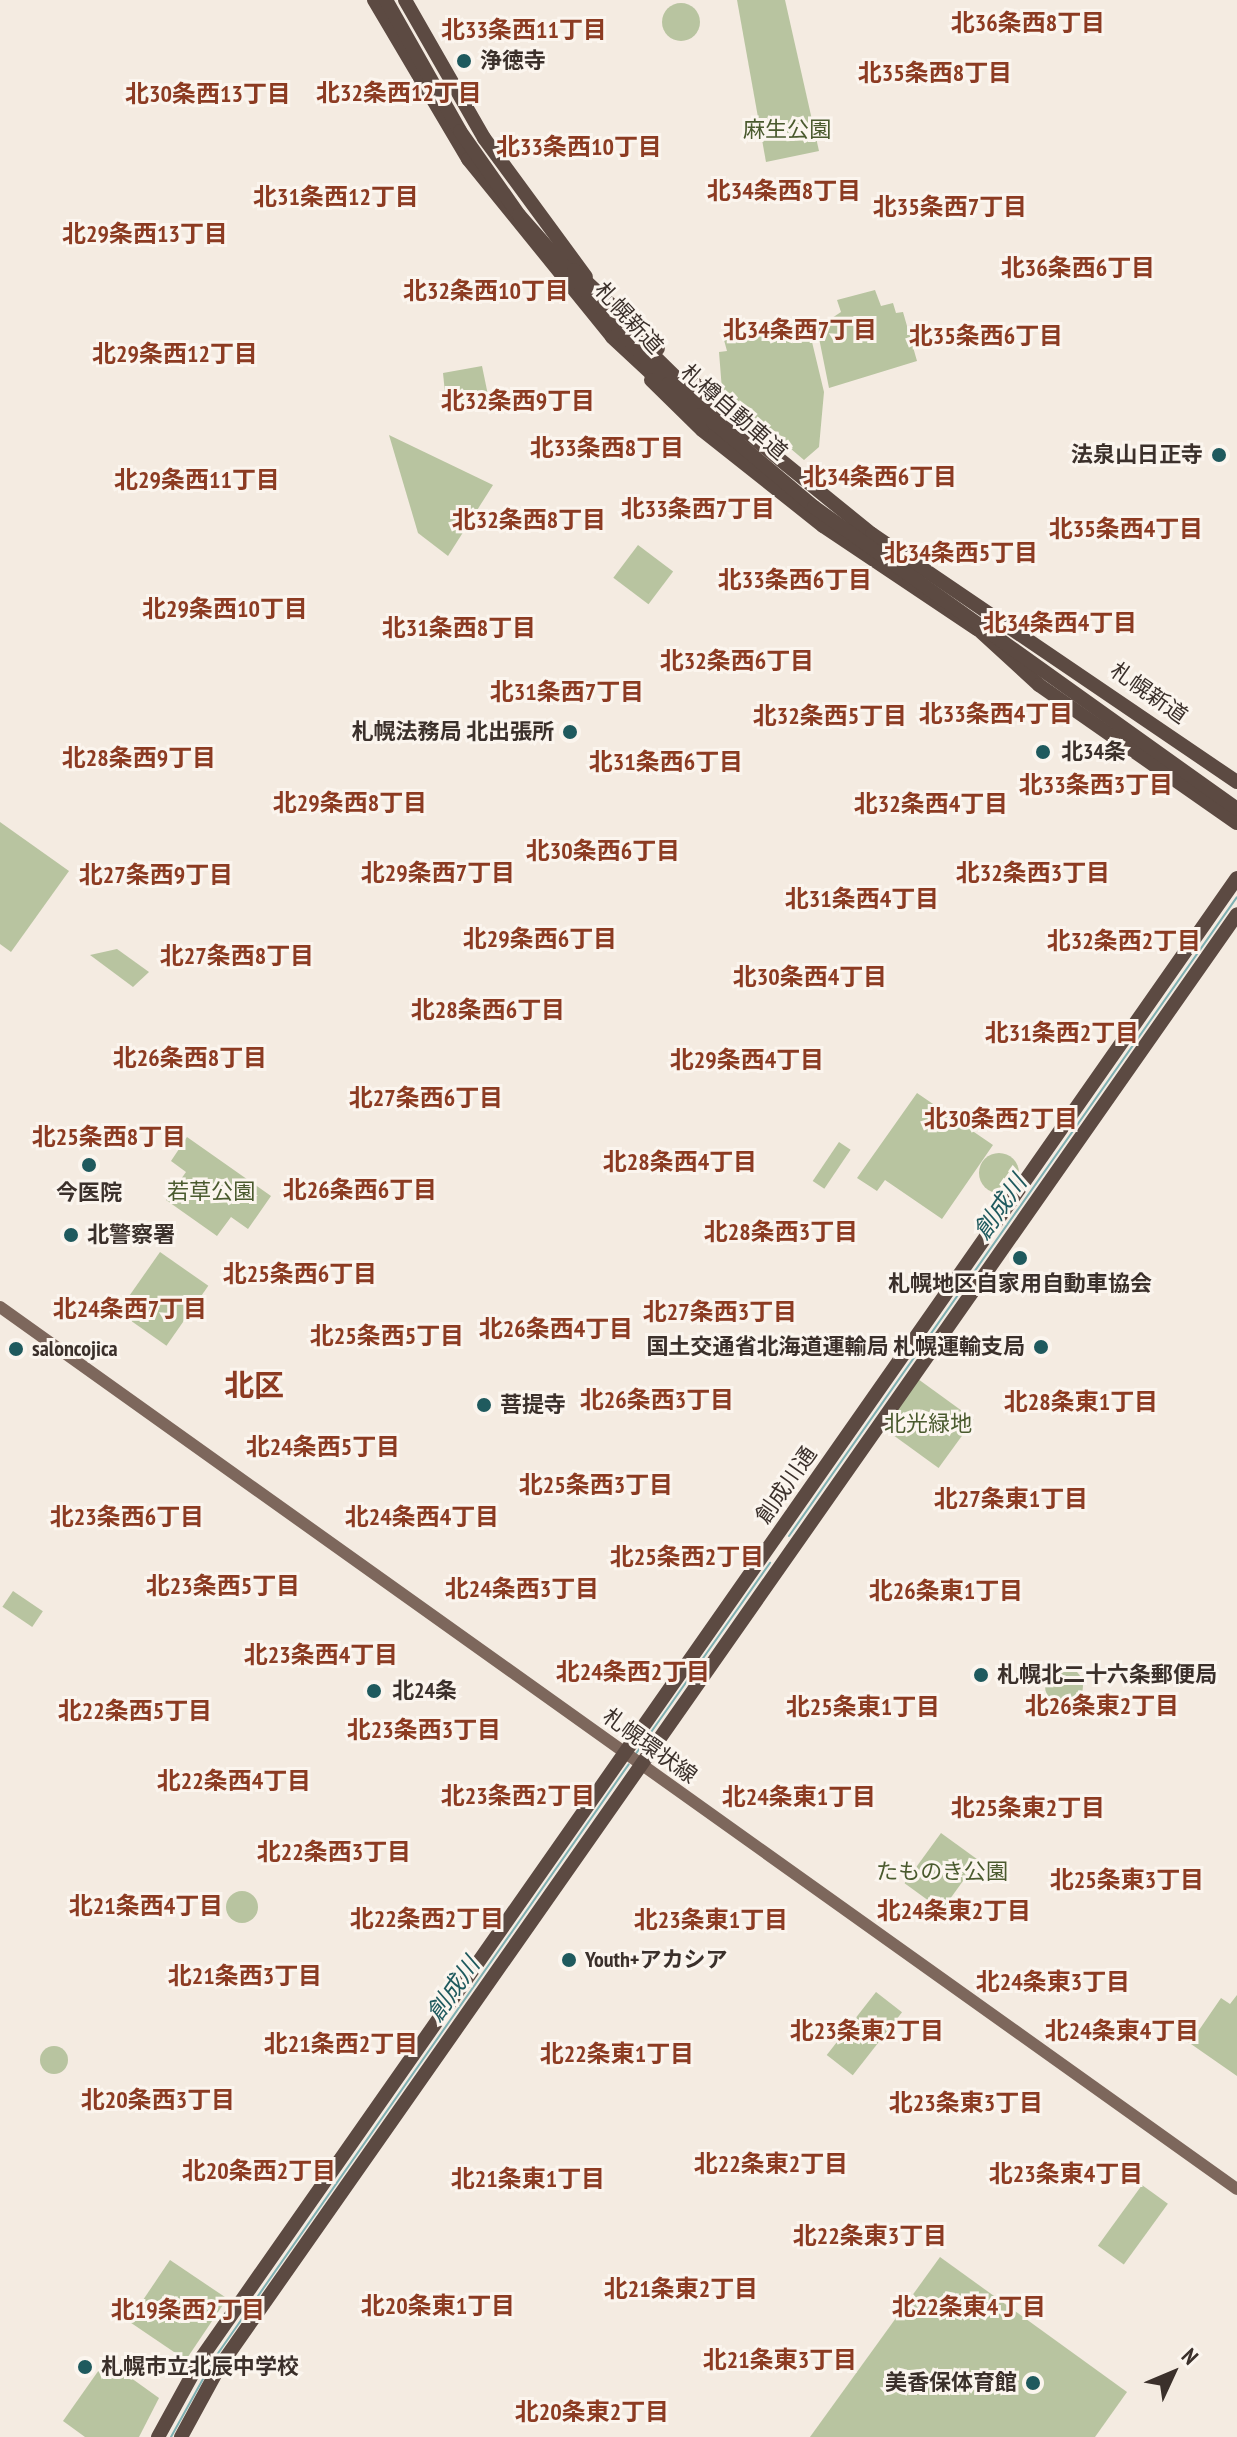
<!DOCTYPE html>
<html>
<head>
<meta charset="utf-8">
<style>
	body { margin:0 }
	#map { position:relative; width:1237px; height:2437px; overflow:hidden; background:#f4ebe1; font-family:"PT Sans Narrow","Noto Sans JP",sans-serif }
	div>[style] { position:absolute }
	.green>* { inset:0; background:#b8c4a0; transform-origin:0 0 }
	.round { border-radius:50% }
	.stream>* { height:2px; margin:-1px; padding:0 1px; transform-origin:1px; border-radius:1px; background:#7fb0b2 }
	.primary>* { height:12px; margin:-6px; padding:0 6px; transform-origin:6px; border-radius:6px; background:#7d675c }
	.highway>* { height:14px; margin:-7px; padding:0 7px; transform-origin:7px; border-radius:7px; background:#5c4a42 }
	.highway-bridge>* { height:14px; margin:-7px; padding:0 7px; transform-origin:7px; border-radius:7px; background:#5c4a42 }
	.dots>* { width:22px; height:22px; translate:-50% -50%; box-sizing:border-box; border:4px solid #fbf5ee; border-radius:50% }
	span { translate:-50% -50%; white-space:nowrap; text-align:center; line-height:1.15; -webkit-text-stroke:6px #fbf5ee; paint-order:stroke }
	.poi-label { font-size:22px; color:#3b302b; font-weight:700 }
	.left { translate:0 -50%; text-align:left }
	.right { translate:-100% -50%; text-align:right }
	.park-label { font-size:22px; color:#4a5a2e }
	.street-label { font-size:22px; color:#3b302b }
	.neighbourhood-label { font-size:24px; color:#8c3b22; font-weight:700 }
	.water-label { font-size:24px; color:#1f5a5e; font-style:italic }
	.district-label { font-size:30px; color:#8c3b22; font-weight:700 }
	.north { position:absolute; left:1133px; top:2333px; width:80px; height:80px; -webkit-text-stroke:6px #fbf5ee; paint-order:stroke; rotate:46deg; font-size:22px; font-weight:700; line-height:32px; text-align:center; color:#3b302b }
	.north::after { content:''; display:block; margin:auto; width:28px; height:36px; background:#3b302b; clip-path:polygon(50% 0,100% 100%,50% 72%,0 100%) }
</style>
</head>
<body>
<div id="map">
	<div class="green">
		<i style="clip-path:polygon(737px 0,785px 0,819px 151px,766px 162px)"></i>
		<i class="round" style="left:662px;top:3px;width:38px;height:38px"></i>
		<i style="clip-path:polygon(875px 290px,881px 306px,893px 303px,896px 313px,903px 312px,917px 361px,829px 388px,817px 328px,841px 312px,837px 300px)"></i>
		<i style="clip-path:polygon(807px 321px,824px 392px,819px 447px,804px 460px,722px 390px,719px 352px,727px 351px,724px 340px)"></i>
		<i style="clip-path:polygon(482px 366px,489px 400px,446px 403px,443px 373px)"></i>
		<i style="clip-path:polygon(389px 435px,493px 485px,448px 556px,418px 533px)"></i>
		<i style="left:638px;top:545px;width:44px;height:41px;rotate:37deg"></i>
		<i style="clip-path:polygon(0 822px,69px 871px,11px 952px,0 944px)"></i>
		<i style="clip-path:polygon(117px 949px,149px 972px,133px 987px,90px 955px)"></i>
		<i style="clip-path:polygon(917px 1093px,993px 1145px,942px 1219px,885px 1180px,877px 1191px,857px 1178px)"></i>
		<i style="clip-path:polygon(187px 1137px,271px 1196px,248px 1229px,231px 1217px,217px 1236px,166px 1200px,186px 1172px,171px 1161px)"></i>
		<i style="left:839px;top:1142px;width:14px;height:47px;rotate:34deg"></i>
		<i class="round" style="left:979px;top:1153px;width:40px;height:40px"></i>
		<i style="left:160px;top:1252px;width:59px;height:73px;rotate:35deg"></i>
		<i style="left:918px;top:1379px;width:69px;height:60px;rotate:36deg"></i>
		<i style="left:13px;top:1591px;width:36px;height:19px;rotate:34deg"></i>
		<i class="round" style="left:1045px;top:1667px;width:38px;height:38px"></i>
		<i style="left:941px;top:1833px;width:46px;height:62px;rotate:36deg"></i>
		<i class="round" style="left:226px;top:1891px;width:32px;height:32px"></i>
		<i style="left:876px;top:1992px;width:33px;height:80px;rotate:38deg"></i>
		<i style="clip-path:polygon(1237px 1995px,1237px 2076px,1178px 2035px,1185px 2025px,1197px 2033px,1221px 1998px,1230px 2004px)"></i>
		<i class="round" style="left:40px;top:2046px;width:28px;height:28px"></i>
		<i style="left:1142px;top:2185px;width:32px;height:75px;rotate:36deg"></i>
		<i style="clip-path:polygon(940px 2257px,1127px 2392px,1095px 2437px,810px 2437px)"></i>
		<i style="left:170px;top:2260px;width:69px;height:74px;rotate:34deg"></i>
		<i style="clip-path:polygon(106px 2360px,159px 2398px,139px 2437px,85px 2437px,63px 2421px)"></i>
	</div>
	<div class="stream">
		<i style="left:789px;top:1536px;width:780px;rotate:-54.97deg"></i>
		<i style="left:635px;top:1755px;width:235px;rotate:-54.9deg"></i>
		<i style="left:171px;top:2437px;width:89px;rotate:-61.1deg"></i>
		<i style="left:214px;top:2359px;width:725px;rotate:-55.11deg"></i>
	</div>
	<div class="primary">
		<i style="left:0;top:1307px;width:1519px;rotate:35.49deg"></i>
	</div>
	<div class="highway">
		<i style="left:374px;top:0;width:185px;rotate:59.4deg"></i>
		<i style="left:468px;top:159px;width:229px;rotate:51deg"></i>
		<i style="left:612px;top:337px;width:57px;rotate:42.9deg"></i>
		<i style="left:405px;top:0;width:159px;rotate:60.2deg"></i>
		<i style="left:484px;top:138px;width:172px;rotate:53.7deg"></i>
		<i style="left:710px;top:403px;width:208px;rotate:39deg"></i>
		<i style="left:872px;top:534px;width:441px;rotate:34.2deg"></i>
		<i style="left:702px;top:430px;width:154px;rotate:38.4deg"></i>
		<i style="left:823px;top:526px;width:185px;rotate:33.8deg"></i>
		<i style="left:979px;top:630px;width:81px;rotate:42.5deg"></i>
		<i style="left:1039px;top:685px;width:241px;rotate:34.9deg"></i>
		<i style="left:158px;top:2437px;width:91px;rotate:-61.2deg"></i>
		<i style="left:202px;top:2357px;width:1805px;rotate:-55.02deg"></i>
		<i style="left:181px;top:2437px;width:77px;rotate:-61.4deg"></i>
		<i style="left:218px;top:2369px;width:1776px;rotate:-54.99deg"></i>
	</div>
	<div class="highway-bridge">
		<i style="left:386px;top:0;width:150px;rotate:60.5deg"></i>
		<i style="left:460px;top:131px;width:103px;rotate:54.9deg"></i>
		<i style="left:519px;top:215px;width:225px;rotate:48.6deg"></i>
		<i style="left:668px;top:384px;width:191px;rotate:40.1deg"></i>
		<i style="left:814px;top:507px;width:520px;rotate:35.52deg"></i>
		<i style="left:574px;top:270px;width:115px;rotate:43.2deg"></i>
		<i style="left:644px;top:346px;width:80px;rotate:44.5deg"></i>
		<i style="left:651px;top:380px;width:71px;rotate:44.4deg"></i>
		<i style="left:697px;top:385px;width:34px;rotate:43deg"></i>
	</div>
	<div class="dots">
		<i style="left:464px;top:61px;background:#1f5a5e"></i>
		<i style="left:1219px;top:455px;background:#1f5a5e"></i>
		<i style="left:570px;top:732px;background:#1f5a5e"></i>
		<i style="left:1043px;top:752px;background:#1f5a5e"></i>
		<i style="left:89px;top:1165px;background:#1f5a5e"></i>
		<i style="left:71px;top:1235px;background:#1f5a5e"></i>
		<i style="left:1020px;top:1258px;background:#1f5a5e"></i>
		<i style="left:1041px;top:1347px;background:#1f5a5e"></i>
		<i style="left:16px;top:1349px;background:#1f5a5e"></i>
		<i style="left:484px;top:1405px;background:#1f5a5e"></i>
		<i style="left:981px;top:1675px;background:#1f5a5e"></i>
		<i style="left:374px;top:1691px;background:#1f5a5e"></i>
		<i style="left:569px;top:1960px;background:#1f5a5e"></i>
		<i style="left:85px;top:2367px;background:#1f5a5e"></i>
		<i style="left:1033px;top:2383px;background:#1f5a5e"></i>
	</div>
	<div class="poi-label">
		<span class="left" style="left:480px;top:61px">浄徳寺</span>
		<span class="right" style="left:1203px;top:455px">法泉山日正寺</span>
		<span class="right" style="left:554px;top:732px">札幌法務局 北出張所</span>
		<span class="left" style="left:1061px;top:752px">北34条</span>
		<span style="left:89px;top:1193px">今医院</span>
		<span class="left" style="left:87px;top:1235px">北警察署</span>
		<span style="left:1020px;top:1284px">札幌地区自家用自動車協会</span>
		<span class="right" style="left:1025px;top:1347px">国土交通省北海道運輸局 札幌運輸支局</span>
		<span class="left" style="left:32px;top:1349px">saloncojica</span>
		<span class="left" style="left:500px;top:1405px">菩提寺</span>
		<span class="left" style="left:997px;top:1675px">札幌北二十六条郵便局</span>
		<span class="left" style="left:392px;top:1691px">北24条</span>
		<span class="left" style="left:585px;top:1960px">Youth+アカシア</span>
		<span class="left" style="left:101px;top:2367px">札幌市立北辰中学校</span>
		<span class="right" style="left:1017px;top:2383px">美香保体育館</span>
	</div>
	<div class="park-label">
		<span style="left:787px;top:130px">麻生公園</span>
		<span style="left:211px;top:1192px">若草公園</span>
		<span style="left:928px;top:1424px">北光緑地</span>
		<span style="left:942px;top:1872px">たものき公園</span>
	</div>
	<div class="street-label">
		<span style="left:629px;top:318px;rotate:47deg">札幌新道</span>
		<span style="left:734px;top:412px;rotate:41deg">札樽自動車道</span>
		<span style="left:1149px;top:693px;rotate:35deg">札幌新道</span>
		<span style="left:786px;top:1485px;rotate:-55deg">創成川通</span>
		<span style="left:650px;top:1746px;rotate:36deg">札幌環状線</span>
	</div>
	<div class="neighbourhood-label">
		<span style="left:1028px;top:23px">北36条西8丁目</span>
		<span style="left:524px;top:30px">北33条西11丁目</span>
		<span style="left:935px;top:73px">北35条西8丁目</span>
		<span style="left:399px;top:93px">北32条西12丁目</span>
		<span style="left:208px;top:94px">北30条西13丁目</span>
		<span style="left:579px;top:147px">北33条西10丁目</span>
		<span style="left:784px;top:191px">北34条西8丁目</span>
		<span style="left:336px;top:197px">北31条西12丁目</span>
		<span style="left:950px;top:207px">北35条西7丁目</span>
		<span style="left:145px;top:234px">北29条西13丁目</span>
		<span style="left:1078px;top:268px">北36条西6丁目</span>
		<span style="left:486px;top:291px">北32条西10丁目</span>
		<span style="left:800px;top:330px">北34条西7丁目</span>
		<span style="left:986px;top:336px">北35条西6丁目</span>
		<span style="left:175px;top:354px">北29条西12丁目</span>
		<span style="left:518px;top:401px">北32条西9丁目</span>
		<span style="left:607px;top:448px">北33条西8丁目</span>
		<span style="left:880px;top:477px">北34条西6丁目</span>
		<span style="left:197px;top:480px">北29条西11丁目</span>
		<span style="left:698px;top:509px">北33条西7丁目</span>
		<span style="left:529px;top:520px">北32条西8丁目</span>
		<span style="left:1126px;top:529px">北35条西4丁目</span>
		<span style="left:961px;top:553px">北34条西5丁目</span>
		<span style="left:795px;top:580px">北33条西6丁目</span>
		<span style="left:225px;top:609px">北29条西10丁目</span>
		<span style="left:1060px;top:623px">北34条西4丁目</span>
		<span style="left:459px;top:628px">北31条西8丁目</span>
		<span style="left:737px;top:661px">北32条西6丁目</span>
		<span style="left:567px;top:692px">北31条西7丁目</span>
		<span style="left:996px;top:714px">北33条西4丁目</span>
		<span style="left:830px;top:716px">北32条西5丁目</span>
		<span style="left:139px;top:758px">北28条西9丁目</span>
		<span style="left:666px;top:762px">北31条西6丁目</span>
		<span style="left:1096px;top:785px">北33条西3丁目</span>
		<span style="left:350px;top:803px">北29条西8丁目</span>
		<span style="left:931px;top:804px">北32条西4丁目</span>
		<span style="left:603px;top:851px">北30条西6丁目</span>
		<span style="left:438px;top:873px">北29条西7丁目</span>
		<span style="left:1033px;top:873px">北32条西3丁目</span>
		<span style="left:156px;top:875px">北27条西9丁目</span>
		<span style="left:862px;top:899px">北31条西4丁目</span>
		<span style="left:540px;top:939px">北29条西6丁目</span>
		<span style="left:1124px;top:941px">北32条西2丁目</span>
		<span style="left:237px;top:956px">北27条西8丁目</span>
		<span style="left:810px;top:977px">北30条西4丁目</span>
		<span style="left:488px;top:1010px">北28条西6丁目</span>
		<span style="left:1062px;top:1033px">北31条西2丁目</span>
		<span style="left:190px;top:1058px">北26条西8丁目</span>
		<span style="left:747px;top:1060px">北29条西4丁目</span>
		<span style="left:426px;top:1098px">北27条西6丁目</span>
		<span style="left:1001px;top:1119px">北30条西2丁目</span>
		<span style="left:109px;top:1137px">北25条西8丁目</span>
		<span style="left:680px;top:1162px">北28条西4丁目</span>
		<span style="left:360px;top:1190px">北26条西6丁目</span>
		<span style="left:781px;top:1232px">北28条西3丁目</span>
		<span style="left:300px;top:1274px">北25条西6丁目</span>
		<span style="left:130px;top:1309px">北24条西7丁目</span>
		<span style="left:720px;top:1312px">北27条西3丁目</span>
		<span style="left:556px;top:1329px">北26条西4丁目</span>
		<span style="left:387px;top:1336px">北25条西5丁目</span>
		<span style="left:657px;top:1400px">北26条西3丁目</span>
		<span style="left:1081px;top:1402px">北28条東1丁目</span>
		<span style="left:323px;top:1447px">北24条西5丁目</span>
		<span style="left:596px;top:1485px">北25条西3丁目</span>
		<span style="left:1011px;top:1499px">北27条東1丁目</span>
		<span style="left:127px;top:1517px">北23条西6丁目</span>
		<span style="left:422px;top:1517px">北24条西4丁目</span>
		<span style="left:687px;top:1557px">北25条西2丁目</span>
		<span style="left:223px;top:1586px">北23条西5丁目</span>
		<span style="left:522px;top:1589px">北24条西3丁目</span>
		<span style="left:946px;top:1591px">北26条東1丁目</span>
		<span style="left:321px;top:1655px">北23条西4丁目</span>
		<span style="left:633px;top:1672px">北24条西2丁目</span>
		<span style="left:1102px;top:1706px">北26条東2丁目</span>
		<span style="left:863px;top:1707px">北25条東1丁目</span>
		<span style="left:135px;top:1711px">北22条西5丁目</span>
		<span style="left:424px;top:1730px">北23条西3丁目</span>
		<span style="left:234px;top:1781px">北22条西4丁目</span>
		<span style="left:518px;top:1796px">北23条西2丁目</span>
		<span style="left:799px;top:1797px">北24条東1丁目</span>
		<span style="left:1028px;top:1808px">北25条東2丁目</span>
		<span style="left:334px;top:1852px">北22条西3丁目</span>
		<span style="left:1127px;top:1880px">北25条東3丁目</span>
		<span style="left:146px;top:1906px">北21条西4丁目</span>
		<span style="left:954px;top:1911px">北24条東2丁目</span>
		<span style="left:427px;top:1919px">北22条西2丁目</span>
		<span style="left:711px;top:1920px">北23条東1丁目</span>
		<span style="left:245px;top:1976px">北21条西3丁目</span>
		<span style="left:1053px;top:1982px">北24条東3丁目</span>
		<span style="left:867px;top:2031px">北23条東2丁目</span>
		<span style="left:1122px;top:2031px">北24条東4丁目</span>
		<span style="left:341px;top:2044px">北21条西2丁目</span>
		<span style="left:617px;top:2054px">北22条東1丁目</span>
		<span style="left:158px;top:2100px">北20条西3丁目</span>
		<span style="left:966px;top:2103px">北23条東3丁目</span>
		<span style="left:771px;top:2164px">北22条東2丁目</span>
		<span style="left:259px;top:2171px">北20条西2丁目</span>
		<span style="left:1066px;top:2174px">北23条東4丁目</span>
		<span style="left:528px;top:2179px">北21条東1丁目</span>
		<span style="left:870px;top:2236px">北22条東3丁目</span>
		<span style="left:681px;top:2289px">北21条東2丁目</span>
		<span style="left:438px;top:2306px">北20条東1丁目</span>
		<span style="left:969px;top:2307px">北22条東4丁目</span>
		<span style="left:188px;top:2310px">北19条西2丁目</span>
		<span style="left:780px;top:2360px">北21条東3丁目</span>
		<span style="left:592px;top:2412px">北20条東2丁目</span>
	</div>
	<div class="water-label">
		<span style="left:1000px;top:1207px;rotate:-55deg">創成川</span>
		<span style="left:453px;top:1989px;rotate:-55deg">創成川</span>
	</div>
	<div class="district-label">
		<span style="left:254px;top:1385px">北区</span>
	</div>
	<div class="north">N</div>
</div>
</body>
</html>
